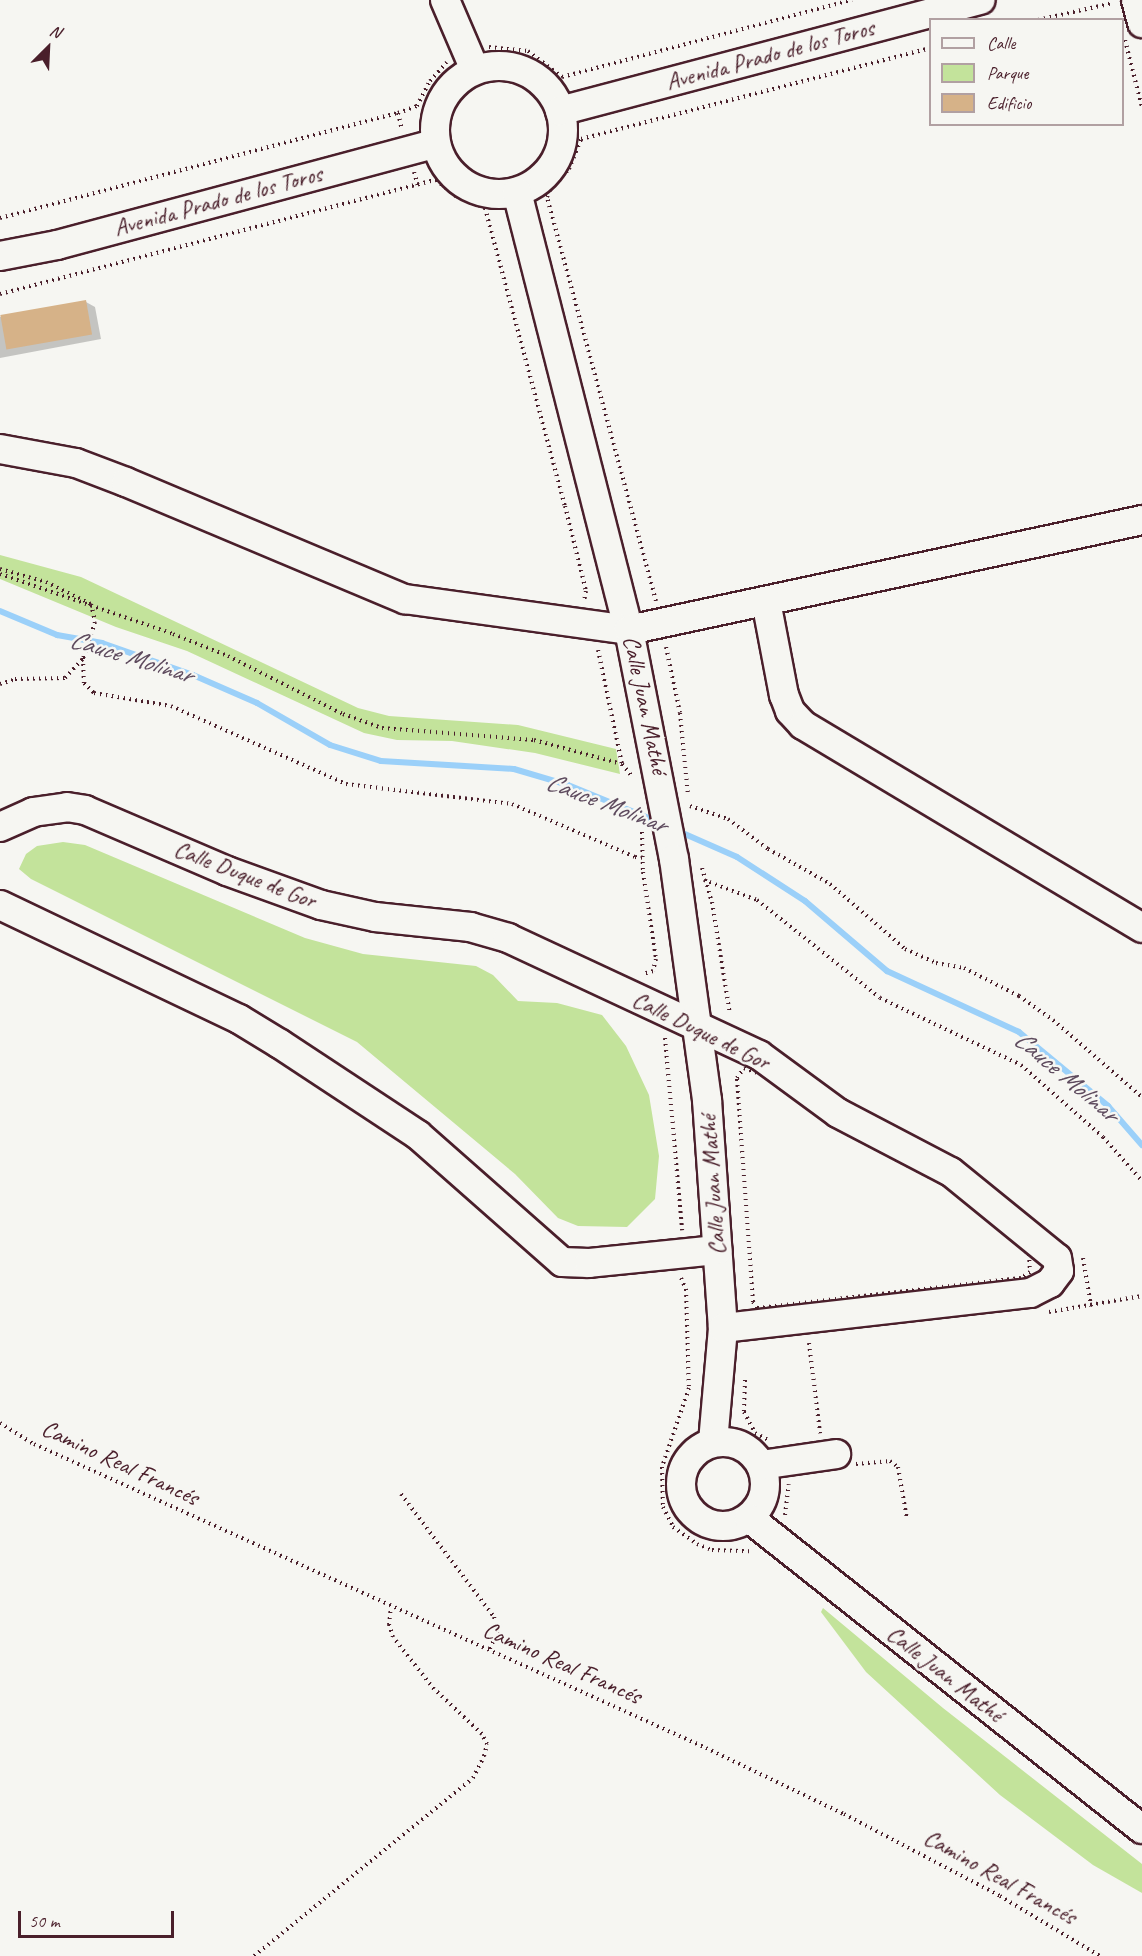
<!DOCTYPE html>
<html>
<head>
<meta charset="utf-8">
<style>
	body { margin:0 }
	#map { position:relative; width:1142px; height:1956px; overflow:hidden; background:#f6f6f2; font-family:Caveat,sans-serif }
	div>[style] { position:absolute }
	.green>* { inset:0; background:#c3e39b }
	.shadow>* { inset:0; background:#0003 }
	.stream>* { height:6px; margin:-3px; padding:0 3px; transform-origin:3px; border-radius:3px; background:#9bd0f9 }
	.building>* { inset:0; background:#d6b288; transform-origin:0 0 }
	.path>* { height:4px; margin-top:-2px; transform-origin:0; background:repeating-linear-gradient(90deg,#4a1f2b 0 1.5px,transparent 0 6px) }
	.roads { filter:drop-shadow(2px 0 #4a1f2b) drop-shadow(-2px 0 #4a1f2b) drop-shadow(0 2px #4a1f2b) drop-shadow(0 -2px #4a1f2b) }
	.minor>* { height:28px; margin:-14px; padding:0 14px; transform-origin:14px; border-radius:14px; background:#f6f6f2 }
	.minor>.ring { margin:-14px; padding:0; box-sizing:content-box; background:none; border:28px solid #f6f6f2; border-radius:50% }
	span { translate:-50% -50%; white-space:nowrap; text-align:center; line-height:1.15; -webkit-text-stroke:5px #f6f6f2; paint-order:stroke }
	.street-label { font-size:24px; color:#4a1f2b }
	.water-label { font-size:26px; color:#5e4b5e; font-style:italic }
	.legend { position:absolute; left:929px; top:18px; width:195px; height:108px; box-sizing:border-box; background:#f6f6f2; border:2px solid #b1a0a2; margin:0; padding:8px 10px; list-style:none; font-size:18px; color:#4a1f2b }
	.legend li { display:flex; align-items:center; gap:12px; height:30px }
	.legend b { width:30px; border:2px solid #b1a0a2 }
	.north { position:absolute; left:18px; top:18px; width:60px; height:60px; -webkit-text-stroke:4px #f6f6f2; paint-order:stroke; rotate:24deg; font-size:16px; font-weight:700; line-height:24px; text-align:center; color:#4a1f2b }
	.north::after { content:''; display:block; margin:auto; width:21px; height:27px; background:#4a1f2b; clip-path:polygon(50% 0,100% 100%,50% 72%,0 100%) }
	.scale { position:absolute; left:18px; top:1911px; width:156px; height:27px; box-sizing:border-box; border:3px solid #4a1f2b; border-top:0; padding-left:8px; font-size:18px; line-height:21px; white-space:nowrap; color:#4a1f2b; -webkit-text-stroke:4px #f6f6f2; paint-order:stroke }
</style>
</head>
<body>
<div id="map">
	<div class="green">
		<i style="clip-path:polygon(0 555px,81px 577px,358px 708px,389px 716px,518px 725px,616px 749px,620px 774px,535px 753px,452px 741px,397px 740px,364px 733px,187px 651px,116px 627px,0 579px)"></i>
		<i style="clip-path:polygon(63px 842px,85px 845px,305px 938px,363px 954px,476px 966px,493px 975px,518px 1001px,557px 1003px,602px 1015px,626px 1046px,649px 1095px,659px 1156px,655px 1199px,627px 1227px,578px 1226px,558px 1218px,515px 1174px,357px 1042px,31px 879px,19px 869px,26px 854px,37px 846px)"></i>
		<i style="clip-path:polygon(823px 1608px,943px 1708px,1142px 1864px,1142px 1893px,1093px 1865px,1000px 1795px,866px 1672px,821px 1612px)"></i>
	</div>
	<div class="shadow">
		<i style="clip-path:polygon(86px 302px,95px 307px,101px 339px,0 358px,0 317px)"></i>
	</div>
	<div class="stream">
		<i style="left:0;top:611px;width:62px;rotate:22.8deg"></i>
		<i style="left:57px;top:635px;width:46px;rotate:10.1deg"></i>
		<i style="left:102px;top:643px;width:96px;rotate:19.4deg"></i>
		<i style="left:193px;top:675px;width:70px;rotate:23.6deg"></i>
		<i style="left:257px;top:703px;width:84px;rotate:29.9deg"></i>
		<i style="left:330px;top:745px;width:53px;rotate:17.4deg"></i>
		<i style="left:381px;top:761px;width:133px;rotate:3.4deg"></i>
		<i style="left:514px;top:769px;width:56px;rotate:16.5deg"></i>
		<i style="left:568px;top:785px;width:97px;rotate:22.3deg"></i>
		<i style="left:678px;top:831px;width:64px;rotate:23.8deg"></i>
		<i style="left:737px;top:857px;width:81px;rotate:32.9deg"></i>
		<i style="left:805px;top:901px;width:108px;rotate:40.5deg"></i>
		<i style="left:887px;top:971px;width:145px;rotate:24.8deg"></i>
		<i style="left:1019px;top:1032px;width:116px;rotate:39.7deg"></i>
		<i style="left:1108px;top:1106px;width:52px;rotate:48.9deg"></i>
	</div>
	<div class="building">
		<i style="left:86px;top:300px;width:35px;height:87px;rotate:80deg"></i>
	</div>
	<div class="path">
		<i style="left:1038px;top:20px;width:77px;rotate:-12.8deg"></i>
		<i style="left:1125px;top:40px;width:69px;rotate:75.8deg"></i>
		<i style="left:489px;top:47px;width:39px;rotate:6deg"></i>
		<i style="left:528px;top:51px;width:43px;rotate:37.4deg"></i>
		<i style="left:562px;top:77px;width:300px;rotate:-14.9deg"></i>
		<i style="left:398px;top:113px;width:17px;rotate:77deg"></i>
		<i style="left:414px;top:172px;width:15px;rotate:74deg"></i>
		<i style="left:0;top:218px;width:412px;rotate:-14.8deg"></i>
		<i style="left:398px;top:113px;width:20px;rotate:-20deg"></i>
		<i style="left:417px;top:106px;width:28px;rotate:-63deg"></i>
		<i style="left:430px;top:81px;width:25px;rotate:-48deg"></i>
		<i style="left:0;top:294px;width:451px;rotate:-14.7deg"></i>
		<i style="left:436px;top:180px;width:26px;rotate:39deg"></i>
		<i style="left:456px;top:196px;width:31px;rotate:22deg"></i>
		<i style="left:485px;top:208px;width:309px;rotate:75deg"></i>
		<i style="left:565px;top:506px;width:88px;rotate:76.1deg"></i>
		<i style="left:586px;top:591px;width:10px;rotate:101deg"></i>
		<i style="left:0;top:569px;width:48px;rotate:15.8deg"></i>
		<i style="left:46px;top:582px;width:50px;rotate:26.1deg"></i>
		<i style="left:91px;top:604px;width:18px;rotate:77deg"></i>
		<i style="left:95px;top:622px;width:38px;rotate:108deg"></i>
		<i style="left:83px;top:658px;width:25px;rotate:88deg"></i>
		<i style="left:84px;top:683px;width:14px;rotate:45deg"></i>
		<i style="left:94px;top:693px;width:78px;rotate:9.6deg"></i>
		<i style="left:171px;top:706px;width:192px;rotate:24deg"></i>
		<i style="left:346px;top:784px;width:167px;rotate:6.9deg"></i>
		<i style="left:512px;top:804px;width:134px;rotate:23.3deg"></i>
		<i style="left:635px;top:857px;width:11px;rotate:5deg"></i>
		<i style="left:0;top:574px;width:183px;rotate:19.1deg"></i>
		<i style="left:173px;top:634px;width:59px;rotate:21.8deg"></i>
		<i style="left:228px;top:656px;width:129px;rotate:26.8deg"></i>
		<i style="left:343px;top:714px;width:41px;rotate:19.7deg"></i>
		<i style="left:382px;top:728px;width:152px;rotate:4.5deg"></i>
		<i style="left:534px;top:740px;width:91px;rotate:15.3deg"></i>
		<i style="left:622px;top:764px;width:14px;rotate:51deg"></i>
		<i style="left:656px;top:601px;width:418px;rotate:-105.1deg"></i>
		<i style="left:547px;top:197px;width:8px;rotate:-67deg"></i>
		<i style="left:550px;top:190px;width:28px;rotate:-48deg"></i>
		<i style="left:569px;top:169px;width:32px;rotate:-68deg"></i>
		<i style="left:581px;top:139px;width:361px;rotate:-14.6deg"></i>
		<i style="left:666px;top:647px;width:67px;rotate:78deg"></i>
		<i style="left:680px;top:713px;width:83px;rotate:84.5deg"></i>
		<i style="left:598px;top:650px;width:116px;rotate:78.1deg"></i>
		<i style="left:0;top:684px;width:16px;rotate:-18deg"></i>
		<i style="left:15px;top:679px;width:50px;rotate:-1.1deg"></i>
		<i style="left:65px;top:678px;width:26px;rotate:-47deg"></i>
		<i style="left:690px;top:806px;width:40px;rotate:18.9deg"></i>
		<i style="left:728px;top:819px;width:50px;rotate:36.9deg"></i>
		<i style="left:768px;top:849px;width:71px;rotate:29.4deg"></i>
		<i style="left:830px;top:884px;width:99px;rotate:40.9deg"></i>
		<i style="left:905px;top:949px;width:34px;rotate:24deg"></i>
		<i style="left:936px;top:963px;width:28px;rotate:10deg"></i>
		<i style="left:964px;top:968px;width:62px;rotate:27deg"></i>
		<i style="left:1019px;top:996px;width:42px;rotate:35.2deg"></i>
		<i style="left:1053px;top:1020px;width:118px;rotate:40.9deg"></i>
		<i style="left:642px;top:832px;width:40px;rotate:88.6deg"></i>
		<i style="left:643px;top:872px;width:88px;rotate:81.5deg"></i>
		<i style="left:656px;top:959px;width:12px;rotate:104deg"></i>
		<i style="left:653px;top:971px;width:10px;rotate:163deg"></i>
		<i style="left:702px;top:868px;width:35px;rotate:74deg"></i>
		<i style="left:712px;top:902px;width:113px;rotate:80.9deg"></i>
		<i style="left:704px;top:880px;width:57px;rotate:20.7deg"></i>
		<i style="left:757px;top:900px;width:157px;rotate:38.5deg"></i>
		<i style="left:880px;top:998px;width:156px;rotate:25.4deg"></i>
		<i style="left:1021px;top:1065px;width:109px;rotate:41.3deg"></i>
		<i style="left:1103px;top:1137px;width:59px;rotate:48.4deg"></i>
		<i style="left:665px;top:1038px;width:193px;rotate:84.9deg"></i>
		<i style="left:744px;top:1068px;width:20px;rotate:20deg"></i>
		<i style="left:763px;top:1075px;width:86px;rotate:36.5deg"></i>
		<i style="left:832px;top:1126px;width:130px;rotate:27.6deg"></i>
		<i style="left:947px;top:1186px;width:107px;rotate:39.7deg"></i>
		<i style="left:1029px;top:1254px;width:18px;rotate:87deg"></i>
		<i style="left:1030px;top:1272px;width:11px;rotate:146deg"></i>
		<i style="left:1021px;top:1278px;width:266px;rotate:173.5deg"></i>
		<i style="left:757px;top:1308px;width:7px;rotate:-124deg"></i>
		<i style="left:753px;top:1302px;width:225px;rotate:-94.1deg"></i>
		<i style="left:737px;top:1078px;width:12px;rotate:-55deg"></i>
		<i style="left:1083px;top:1258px;width:49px;rotate:80.5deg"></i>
		<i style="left:681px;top:1278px;width:12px;rotate:66deg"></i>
		<i style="left:686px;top:1289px;width:99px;rotate:88.3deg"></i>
		<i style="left:689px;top:1388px;width:83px;rotate:108.9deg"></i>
		<i style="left:662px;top:1467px;width:40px;rotate:88.6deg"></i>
		<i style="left:663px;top:1507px;width:22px;rotate:63deg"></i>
		<i style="left:673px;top:1527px;width:29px;rotate:35deg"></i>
		<i style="left:697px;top:1544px;width:16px;rotate:22deg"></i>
		<i style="left:712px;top:1550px;width:37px;rotate:2deg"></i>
		<i style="left:1049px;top:1312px;width:94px;rotate:-9.8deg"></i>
		<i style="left:809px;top:1343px;width:91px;rotate:83deg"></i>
		<i style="left:745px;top:1380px;width:32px;rotate:92deg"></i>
		<i style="left:744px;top:1412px;width:24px;rotate:62deg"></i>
		<i style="left:755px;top:1433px;width:15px;rotate:28deg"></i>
		<i style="left:0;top:1423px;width:40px;rotate:32deg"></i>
		<i style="left:34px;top:1444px;width:738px;rotate:24.34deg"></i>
		<i style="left:706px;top:1748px;width:153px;rotate:25.6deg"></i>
		<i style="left:844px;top:1814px;width:176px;rotate:27.7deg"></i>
		<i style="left:1000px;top:1896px;width:117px;rotate:31deg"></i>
		<i style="left:856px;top:1464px;width:34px;rotate:-5deg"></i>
		<i style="left:890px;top:1461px;width:10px;rotate:37deg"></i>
		<i style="left:898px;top:1467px;width:53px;rotate:80.2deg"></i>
		<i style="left:401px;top:1494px;width:154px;rotate:52.9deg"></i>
		<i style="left:494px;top:1617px;width:15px;rotate:74deg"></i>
		<i style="left:498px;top:1631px;width:21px;rotate:115deg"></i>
		<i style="left:785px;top:1515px;width:31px;rotate:-83deg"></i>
		<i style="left:254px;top:1956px;width:282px;rotate:-39.1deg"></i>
		<i style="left:473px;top:1778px;width:25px;rotate:-63deg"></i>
		<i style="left:484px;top:1756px;width:12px;rotate:-76deg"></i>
		<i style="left:487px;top:1744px;width:11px;rotate:-117deg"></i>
		<i style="left:482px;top:1734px;width:66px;rotate:-136.8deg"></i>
		<i style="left:434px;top:1689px;width:66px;rotate:-128.3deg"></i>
		<i style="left:393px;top:1637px;width:13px;rotate:-108deg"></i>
		<i style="left:389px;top:1625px;width:18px;rotate:-84deg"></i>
	</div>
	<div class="roads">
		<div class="minor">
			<i style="left:445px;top:0;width:76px;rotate:66.8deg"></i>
			<i style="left:1136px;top:0;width:24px;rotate:75deg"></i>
			<i class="ring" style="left:435px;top:66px;width:100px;height:100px"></i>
			<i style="left:560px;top:111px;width:435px;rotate:-14.8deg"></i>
			<i style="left:517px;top:192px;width:452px;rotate:75.7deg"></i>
			<i style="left:629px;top:630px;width:233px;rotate:78.9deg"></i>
			<i style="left:674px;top:859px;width:243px;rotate:82.2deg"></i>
			<i style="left:707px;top:1100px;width:229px;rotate:86deg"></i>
			<i style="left:723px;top:1328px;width:115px;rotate:95deg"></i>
			<i style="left:0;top:256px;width:58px;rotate:-10.9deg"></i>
			<i style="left:57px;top:245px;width:391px;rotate:-15deg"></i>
			<i style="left:0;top:449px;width:77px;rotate:10.4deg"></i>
			<i style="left:76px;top:463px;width:53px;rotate:20.8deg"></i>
			<i style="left:126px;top:482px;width:303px;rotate:22.8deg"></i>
			<i style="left:405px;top:599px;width:226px;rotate:7.9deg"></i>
			<i style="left:629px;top:630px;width:525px;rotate:-12.1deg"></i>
			<i style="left:766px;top:601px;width:96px;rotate:79.2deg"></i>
			<i style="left:784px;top:695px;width:17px;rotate:69deg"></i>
			<i style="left:790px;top:711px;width:19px;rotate:47deg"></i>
			<i style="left:803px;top:725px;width:395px;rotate:30.9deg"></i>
			<i style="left:0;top:827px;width:36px;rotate:-24deg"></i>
			<i style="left:33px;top:812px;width:34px;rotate:-8deg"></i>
			<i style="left:67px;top:807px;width:18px;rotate:9deg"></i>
			<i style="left:85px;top:810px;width:155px;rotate:23.2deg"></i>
			<i style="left:227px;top:871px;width:100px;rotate:19.9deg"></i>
			<i style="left:321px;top:905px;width:55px;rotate:12.5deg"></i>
			<i style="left:375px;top:917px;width:96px;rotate:6deg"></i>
			<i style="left:470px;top:927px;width:40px;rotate:16deg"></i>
			<i style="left:508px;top:938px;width:277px;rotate:25deg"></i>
			<i style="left:759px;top:1055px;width:98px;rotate:36.3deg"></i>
			<i style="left:838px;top:1113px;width:127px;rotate:27.6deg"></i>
			<i style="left:951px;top:1172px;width:136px;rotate:39.1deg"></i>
			<i style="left:1057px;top:1258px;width:13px;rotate:81deg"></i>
			<i style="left:1059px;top:1271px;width:15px;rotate:127deg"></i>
			<i style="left:1050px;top:1283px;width:22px;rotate:153deg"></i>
			<i style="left:1030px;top:1293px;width:309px;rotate:173.5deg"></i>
			<i style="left:0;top:905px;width:265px;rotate:25.5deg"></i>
			<i style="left:239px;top:1019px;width:48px;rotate:31.4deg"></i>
			<i style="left:280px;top:1044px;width:165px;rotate:33.4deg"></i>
			<i style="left:418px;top:1135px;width:192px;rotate:41.4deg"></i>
			<i style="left:562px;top:1262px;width:27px;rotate:2deg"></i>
			<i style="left:589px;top:1263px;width:129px;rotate:-5.8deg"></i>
			<i class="ring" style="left:681px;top:1442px;width:56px;height:56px"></i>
			<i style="left:761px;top:1465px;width:76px;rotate:-8.3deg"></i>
			<i style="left:749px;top:1518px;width:501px;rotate:38.36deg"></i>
		</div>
	</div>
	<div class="street-label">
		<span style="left:770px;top:55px;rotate:-15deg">Avenida Prado de los Toros</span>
		<span style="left:218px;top:201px;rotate:-15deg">Avenida Prado de los Toros</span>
		<span style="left:645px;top:705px;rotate:78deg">Calle Juan Mathé</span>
		<span style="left:245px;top:875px;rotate:21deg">Calle Duque de Gor</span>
		<span style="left:701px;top:1031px;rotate:26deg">Calle Duque de Gor</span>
		<span style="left:713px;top:1185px;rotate:-94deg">Calle Juan Mathé</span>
		<span style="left:120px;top:1463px;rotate:25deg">Camino Real Francés</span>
		<span style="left:562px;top:1663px;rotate:24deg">Camino Real Francés</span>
		<span style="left:945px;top:1674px;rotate:38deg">Calle Juan Mathé</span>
		<span style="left:1000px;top:1877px;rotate:29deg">Camino Real Francés</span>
	</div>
	<div class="water-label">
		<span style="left:131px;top:657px;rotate:17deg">Cauce Molinar</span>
		<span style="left:606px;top:803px;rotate:21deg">Cauce Molinar</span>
		<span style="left:1066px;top:1076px;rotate:40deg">Cauce Molinar</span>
	</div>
	<ul class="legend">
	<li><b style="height:8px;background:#f6f6f2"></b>Calle</li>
	<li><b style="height:16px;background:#c3e39b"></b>Parque</li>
	<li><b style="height:16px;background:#d6b288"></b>Edificio</li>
	</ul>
	<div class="north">N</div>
	<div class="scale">50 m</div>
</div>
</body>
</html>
